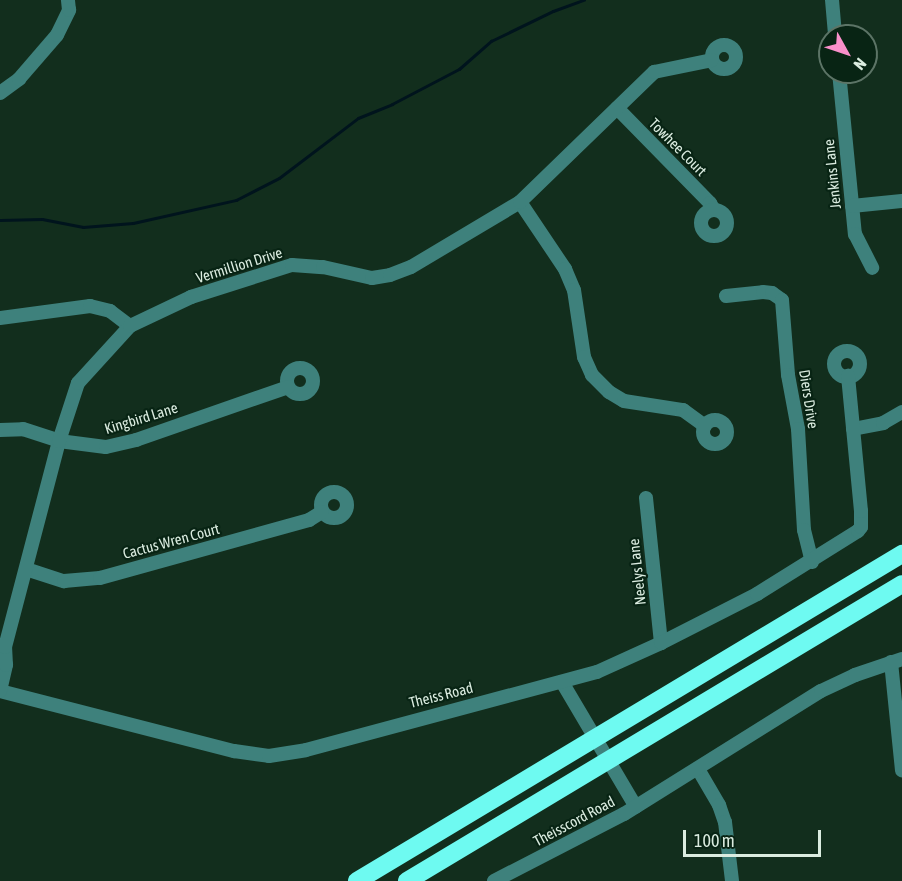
<!DOCTYPE html>
<html>
<head>
<meta charset="utf-8">
<style>
	body { margin:0 }
	#map { position:relative; width:902px; height:881px; overflow:hidden; background:#122e1d; font-family:"Asap Condensed",sans-serif }
	div>[style] { position:absolute }
	.stream>* { height:3px; margin:-1.5px; padding:0 1.5px; transform-origin:1.5px; border-radius:1.5px; background:#00141d }
	.minor>* { height:14px; margin:-7px; padding:0 7px; transform-origin:7px; border-radius:7px; background:#3e817c }
	.minor>.ring { margin:-7px; padding:0; box-sizing:content-box; background:none; border:14px solid #3e817c; border-radius:50% }
	.highway>* { height:18px; margin:-9px; padding:0 9px; transform-origin:9px; border-radius:9px; background:#6efaf1 }
	span { translate:-50% -50%; white-space:nowrap; text-align:center; line-height:1.15; -webkit-text-stroke:4.5px #082414; paint-order:stroke }
	.street-label { font-size:15px; color:#dbece0 }
	.north { position:absolute; left:818px; top:24px; width:60px; height:60px; box-sizing:border-box; background:#082414; border:2px solid #5c7466; border-radius:50%; rotate:130deg; font-size:16px; font-weight:700; line-height:24px; text-align:center; color:#dbece0 }
	.north::after { content:''; display:block; margin:auto; width:21px; height:27px; background:#f990ca; clip-path:polygon(50% 0,100% 100%,50% 72%,0 100%) }
	.scale { position:absolute; left:683px; top:830px; width:138px; height:27px; box-sizing:border-box; border:3px solid #dbece0; border-top:0; padding-left:8px; font-size:18px; line-height:21px; white-space:nowrap; color:#dbece0; -webkit-text-stroke:4px #082414; paint-order:stroke }
</style>
</head>
<body>
<div id="map">
	<div class="stream">
		<i style="left:0;top:220px;width:42px;rotate:-1.4deg"></i>
		<i style="left:42px;top:219px;width:42px;rotate:11deg"></i>
		<i style="left:83px;top:227px;width:50px;rotate:-4.6deg"></i>
		<i style="left:133px;top:223px;width:106px;rotate:-12.6deg"></i>
		<i style="left:236px;top:200px;width:48px;rotate:-27.1deg"></i>
		<i style="left:279px;top:178px;width:99px;rotate:-37.2deg"></i>
		<i style="left:358px;top:118px;width:37px;rotate:-22deg"></i>
		<i style="left:392px;top:104px;width:76px;rotate:-27.6deg"></i>
		<i style="left:459px;top:69px;width:43px;rotate:-41.2deg"></i>
		<i style="left:491px;top:41px;width:69px;rotate:-25.8deg"></i>
		<i style="left:553px;top:11px;width:33px;rotate:-20deg"></i>
	</div>
	<div class="minor">
		<i style="left:832px;top:0;width:36px;rotate:85deg"></i>
		<i class="ring" style="left:712px;top:45px;width:10px;height:10px"></i>
		<i style="left:839px;top:72px;width:163px;rotate:84.4deg"></i>
		<i style="left:855px;top:234px;width:38px;rotate:63deg"></i>
		<i style="left:0;top:93px;width:24px;rotate:-36deg"></i>
		<i style="left:19px;top:79px;width:58px;rotate:-49.2deg"></i>
		<i style="left:57px;top:35px;width:28px;rotate:-64deg"></i>
		<i style="left:69px;top:10px;width:10px;rotate:-96deg"></i>
		<i style="left:617px;top:108px;width:133px;rotate:45.6deg"></i>
		<i style="left:710px;top:203px;width:8px;rotate:60deg"></i>
		<i style="left:520px;top:202px;width:81px;rotate:56.1deg"></i>
		<i style="left:565px;top:269px;width:23px;rotate:67deg"></i>
		<i style="left:574px;top:290px;width:68px;rotate:81.5deg"></i>
		<i style="left:584px;top:357px;width:20px;rotate:66deg"></i>
		<i style="left:592px;top:375px;width:24px;rotate:45deg"></i>
		<i style="left:609px;top:392px;width:17px;rotate:31deg"></i>
		<i style="left:624px;top:401px;width:60px;rotate:8.7deg"></i>
		<i style="left:683px;top:410px;width:27px;rotate:36deg"></i>
		<i style="left:852px;top:206px;width:50px;rotate:-5.7deg"></i>
		<i class="ring" style="left:701px;top:210px;width:12px;height:12px"></i>
		<i style="left:726px;top:296px;width:37px;rotate:-6deg"></i>
		<i style="left:763px;top:292px;width:9px;rotate:6deg"></i>
		<i style="left:772px;top:293px;width:12px;rotate:35deg"></i>
		<i style="left:782px;top:300px;width:75px;rotate:85.4deg"></i>
		<i style="left:788px;top:375px;width:55px;rotate:79.5deg"></i>
		<i style="left:798px;top:429px;width:101px;rotate:86.6deg"></i>
		<i style="left:804px;top:530px;width:33px;rotate:76deg"></i>
		<i style="left:0;top:318px;width:91px;rotate:-7.6deg"></i>
		<i style="left:90px;top:306px;width:21px;rotate:14deg"></i>
		<i style="left:110px;top:311px;width:25px;rotate:37deg"></i>
		<i class="ring" style="left:834px;top:351px;width:12px;height:12px"></i>
		<i class="ring" style="left:287px;top:368px;width:12px;height:12px"></i>
		<i class="ring" style="left:703px;top:420px;width:10px;height:10px"></i>
		<i style="left:853px;top:429px;width:31px;rotate:-11deg"></i>
		<i style="left:883px;top:423px;width:22px;rotate:-30deg"></i>
		<i style="left:0;top:430px;width:23px;rotate:-2deg"></i>
		<i style="left:23px;top:429px;width:38px;rotate:18deg"></i>
		<i style="left:59px;top:441px;width:47px;rotate:7.3deg"></i>
		<i style="left:106px;top:447px;width:31px;rotate:-13deg"></i>
		<i style="left:136px;top:440px;width:161px;rotate:-19.2deg"></i>
		<i class="ring" style="left:321px;top:492px;width:12px;height:12px"></i>
		<i style="left:646px;top:498px;width:146px;rotate:84.1deg"></i>
		<i style="left:26px;top:569px;width:40px;rotate:18deg"></i>
		<i style="left:64px;top:581px;width:36px;rotate:-5deg"></i>
		<i style="left:100px;top:578px;width:217px;rotate:-15.5deg"></i>
		<i style="left:309px;top:520px;width:15px;rotate:-32deg"></i>
		<i style="left:891px;top:662px;width:109px;rotate:84.2deg"></i>
		<i style="left:562px;top:682px;width:145px;rotate:59.4deg"></i>
		<i style="left:0;top:691px;width:242px;rotate:14.4deg"></i>
		<i style="left:234px;top:751px;width:35px;rotate:8deg"></i>
		<i style="left:269px;top:756px;width:37px;rotate:-9deg"></i>
		<i style="left:306px;top:750px;width:301px;rotate:-15deg"></i>
		<i style="left:597px;top:672px;width:70px;rotate:-24.4deg"></i>
		<i style="left:661px;top:643px;width:108px;rotate:-27deg"></i>
		<i style="left:757px;top:594px;width:119px;rotate:-32deg"></i>
		<i style="left:858px;top:531px;width:5px;rotate:-53deg"></i>
		<i style="left:861px;top:527px;width:16px;rotate:-90deg"></i>
		<i style="left:861px;top:511px;width:136px;rotate:-95.5deg"></i>
		<i style="left:0;top:691px;width:27px;rotate:-77deg"></i>
		<i style="left:6px;top:665px;width:18px;rotate:-93deg"></i>
		<i style="left:5px;top:647px;width:213px;rotate:-75.3deg"></i>
		<i style="left:59px;top:441px;width:61px;rotate:-71.9deg"></i>
		<i style="left:78px;top:383px;width:77px;rotate:-47.6deg"></i>
		<i style="left:130px;top:326px;width:68px;rotate:-25.4deg"></i>
		<i style="left:191px;top:297px;width:106px;rotate:-17.6deg"></i>
		<i style="left:292px;top:265px;width:31px;rotate:4deg"></i>
		<i style="left:323px;top:267px;width:50px;rotate:12.7deg"></i>
		<i style="left:372px;top:278px;width:18px;rotate:-9deg"></i>
		<i style="left:390px;top:275px;width:22px;rotate:-21deg"></i>
		<i style="left:411px;top:267px;width:127px;rotate:-30.8deg"></i>
		<i style="left:520px;top:202px;width:187px;rotate:-44.1deg"></i>
		<i style="left:654px;top:72px;width:59px;rotate:-11.7deg"></i>
		<i style="left:698px;top:769px;width:42px;rotate:59.7deg"></i>
		<i style="left:719px;top:805px;width:18px;rotate:71deg"></i>
		<i style="left:725px;top:822px;width:59px;rotate:83.2deg"></i>
		<i style="left:494px;top:881px;width:146px;rotate:-27.3deg"></i>
		<i style="left:624px;top:814px;width:232px;rotate:-32deg"></i>
		<i style="left:821px;top:691px;width:38px;rotate:-25deg"></i>
		<i style="left:855px;top:675px;width:50px;rotate:-18.8deg"></i>
	</div>
	<div class="highway">
		<i style="left:357px;top:881px;width:636px;rotate:-30.96deg"></i>
		<i style="left:407px;top:881px;width:577px;rotate:-30.96deg"></i>
	</div>
	<div class="street-label">
		<span style="left:678px;top:147px;rotate:45deg">Towhee Court</span>
		<span style="left:832px;top:174px;rotate:-96deg">Jenkins Lane</span>
		<span style="left:239px;top:265px;rotate:-17deg">Vermillion Drive</span>
		<span style="left:809px;top:399px;rotate:81deg">Diers Drive</span>
		<span style="left:141px;top:418px;rotate:-17deg">Kingbird Lane</span>
		<span style="left:171px;top:541px;rotate:-15deg">Cactus Wren Court</span>
		<span style="left:637px;top:572px;rotate:-96deg">Neelys Lane</span>
		<span style="left:441px;top:695px;rotate:-14deg">Theiss Road</span>
		<span style="left:574px;top:821px;rotate:-28deg">Theisscord Road</span>
	</div>
	<div class="north">N</div>
	<div class="scale">100 m</div>
</div>
</body>
</html>
